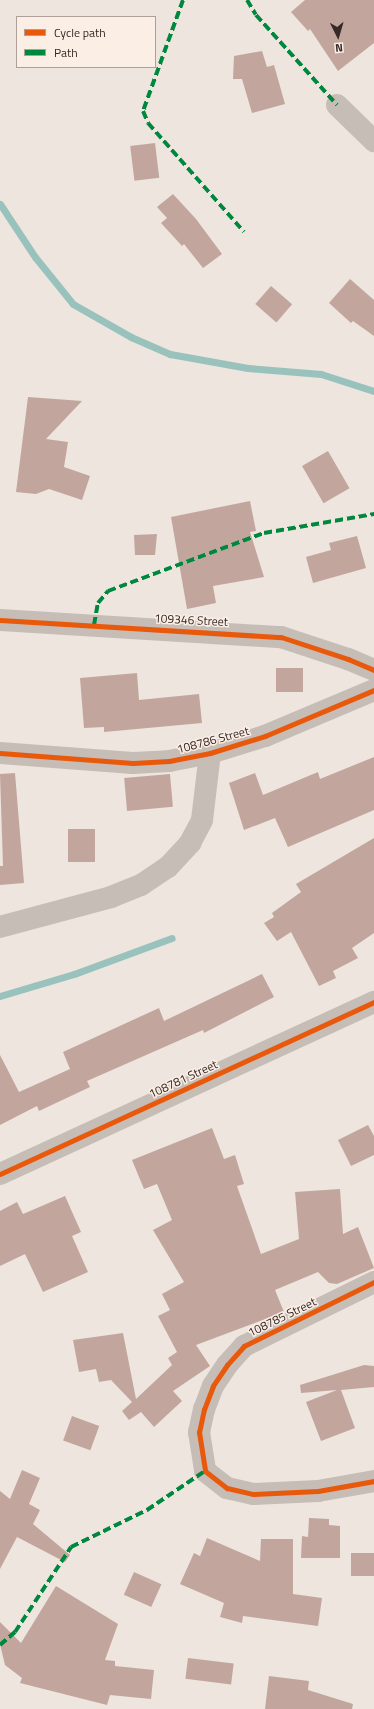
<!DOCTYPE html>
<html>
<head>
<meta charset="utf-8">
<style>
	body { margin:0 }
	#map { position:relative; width:374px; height:1709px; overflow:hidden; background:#ede5de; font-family:"Titillium Web",sans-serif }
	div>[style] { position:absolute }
	.stream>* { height:7px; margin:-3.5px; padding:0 3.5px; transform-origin:3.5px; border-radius:3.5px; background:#99c2bd }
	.building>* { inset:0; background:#c2a69e; transform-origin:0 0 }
	.minor>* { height:22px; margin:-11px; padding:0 11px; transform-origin:11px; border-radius:11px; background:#c6bdb7 }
	.tertiary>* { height:22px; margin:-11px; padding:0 11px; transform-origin:11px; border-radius:11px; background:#c6bdb7 }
	.quiet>* { height:4px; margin-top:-2px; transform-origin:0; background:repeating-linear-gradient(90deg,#00873e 0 8px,transparent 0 12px) }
	.cycleway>* { height:5px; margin:-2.5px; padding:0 2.5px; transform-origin:2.5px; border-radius:2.5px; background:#e8590c }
	span { translate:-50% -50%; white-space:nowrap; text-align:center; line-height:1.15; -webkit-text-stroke:3px #fbeee5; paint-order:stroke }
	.street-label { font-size:12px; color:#372926 }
	.legend { position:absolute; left:16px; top:16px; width:140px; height:52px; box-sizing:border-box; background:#fbeee5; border:1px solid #ad9f99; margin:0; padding:5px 7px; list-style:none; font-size:12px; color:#372926 }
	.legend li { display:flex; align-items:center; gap:8px; height:20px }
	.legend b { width:20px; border:1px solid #ad9f99 }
	.north { position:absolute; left:318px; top:16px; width:40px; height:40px; -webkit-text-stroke:3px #fbeee5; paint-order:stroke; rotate:175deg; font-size:11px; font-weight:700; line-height:16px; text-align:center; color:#372926 }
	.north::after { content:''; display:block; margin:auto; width:14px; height:18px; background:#372926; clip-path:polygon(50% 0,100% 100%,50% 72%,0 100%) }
</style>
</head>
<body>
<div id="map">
	<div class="stream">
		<i style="left:0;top:204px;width:64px;rotate:56.6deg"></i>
		<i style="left:35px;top:257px;width:60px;rotate:51deg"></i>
		<i style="left:73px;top:304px;width:67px;rotate:29.6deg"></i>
		<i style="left:131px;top:337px;width:43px;rotate:23.6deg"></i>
		<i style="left:170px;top:354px;width:79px;rotate:10.2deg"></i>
		<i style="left:248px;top:368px;width:73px;rotate:4.7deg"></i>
		<i style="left:321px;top:374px;width:56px;rotate:17.8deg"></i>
		<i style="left:0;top:996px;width:77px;rotate:-16.6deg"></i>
		<i style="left:74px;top:974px;width:104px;rotate:-20.2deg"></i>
	</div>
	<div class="building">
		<i style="clip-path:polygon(305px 0,374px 0,374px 43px,338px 71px,310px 29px,308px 31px,291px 12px)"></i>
		<i style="clip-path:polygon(262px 51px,267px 67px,274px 65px,285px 104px,252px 113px,242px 79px,233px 79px,234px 56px)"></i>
		<i style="left:155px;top:143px;width:35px;height:25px;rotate:83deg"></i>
		<i style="clip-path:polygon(173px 194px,196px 219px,222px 254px,203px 268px,184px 244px,182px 246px,161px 223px,167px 218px,157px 207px)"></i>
		<i style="clip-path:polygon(350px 279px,374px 300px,374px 336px,353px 321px,351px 323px,329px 303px)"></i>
		<i style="left:271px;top:286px;width:28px;height:24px;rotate:41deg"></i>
		<i style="clip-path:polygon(28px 397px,82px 401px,46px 439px,68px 442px,64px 467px,90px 476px,82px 500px,49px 489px,36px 494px,16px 492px)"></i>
		<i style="left:328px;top:451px;width:43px;height:30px;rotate:60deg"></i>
		<i style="clip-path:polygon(250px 501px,256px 531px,250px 532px,264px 577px,213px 586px,216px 603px,187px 609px,171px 517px)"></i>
		<i style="clip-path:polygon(157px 534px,155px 555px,135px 555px,134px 535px)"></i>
		<i style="clip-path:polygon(357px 536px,366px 568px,313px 583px,306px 557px,331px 550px,329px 543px)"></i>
		<i style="left:276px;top:668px;width:27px;height:24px"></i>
		<i style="clip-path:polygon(137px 673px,139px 700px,199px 694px,202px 723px,104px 732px,104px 727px,84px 728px,80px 678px)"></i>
		<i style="clip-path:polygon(374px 757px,374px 810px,288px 847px,275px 818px,244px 830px,229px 783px,255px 773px,263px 795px,318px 772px,320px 779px)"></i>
		<i style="clip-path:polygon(15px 773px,24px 883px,0 885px,0 866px,3px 866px,0 774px)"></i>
		<i style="left:170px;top:774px;width:33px;height:46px;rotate:85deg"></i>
		<i style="left:68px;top:829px;width:27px;height:33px"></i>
		<i style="clip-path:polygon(374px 838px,374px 933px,352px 948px,358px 958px,333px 971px,336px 978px,319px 986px,291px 932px,277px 941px,264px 923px,274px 917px,272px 913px,301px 892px,296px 884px)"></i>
		<i style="clip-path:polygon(262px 974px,274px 997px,204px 1033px,203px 1030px,87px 1081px,90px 1087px,39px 1111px,37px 1106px,0 1125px,0 1055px,19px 1092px,70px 1069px,63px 1052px,159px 1008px,164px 1021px)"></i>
		<i style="clip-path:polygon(368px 1125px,374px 1136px,374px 1155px,351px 1166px,338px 1140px)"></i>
		<i style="clip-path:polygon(212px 1128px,224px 1159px,235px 1155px,244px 1184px,237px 1186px,261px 1254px,299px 1239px,295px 1192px,340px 1189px,343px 1234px,358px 1227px,374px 1268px,337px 1284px,329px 1283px,318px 1272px,275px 1290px,284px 1312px,196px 1345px,210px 1366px,173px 1391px,182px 1401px,154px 1427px,141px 1412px,129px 1420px,122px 1411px,132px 1402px,111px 1380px,99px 1382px,96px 1369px,79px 1372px,73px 1340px,123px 1333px,136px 1399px,172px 1365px,168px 1358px,177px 1352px,158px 1316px,170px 1310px,162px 1294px,184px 1282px,153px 1230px,172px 1220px,157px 1184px,144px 1189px,132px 1160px)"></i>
		<i style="clip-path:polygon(65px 1196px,81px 1232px,72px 1236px,88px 1272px,43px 1292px,25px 1254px,0 1266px,0 1211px,17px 1202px,23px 1214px)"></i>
		<i style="clip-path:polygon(364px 1365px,374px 1366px,374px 1387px,341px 1390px,355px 1428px,321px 1441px,306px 1402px,337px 1390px,301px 1393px,300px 1385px)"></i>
		<i style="left:72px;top:1416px;width:29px;height:26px;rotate:20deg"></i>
		<i style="clip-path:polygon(22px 1470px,40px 1478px,29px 1504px,40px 1510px,33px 1524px,70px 1555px,65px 1562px,17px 1537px,0 1569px,0 1491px,10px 1499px)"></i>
		<i style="clip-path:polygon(309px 1518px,329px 1519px,329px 1525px,340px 1526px,340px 1558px,301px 1558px,302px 1536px,308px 1537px)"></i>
		<i style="clip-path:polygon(207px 1538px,260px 1561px,261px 1539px,293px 1539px,293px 1594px,322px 1598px,318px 1626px,243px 1616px,242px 1623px,220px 1617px,224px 1603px,180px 1584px,194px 1553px,200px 1556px)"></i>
		<i style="left:374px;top:1553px;width:23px;height:23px;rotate:90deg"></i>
		<i style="left:134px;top:1572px;width:30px;height:25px;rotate:24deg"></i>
		<i style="clip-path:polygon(56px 1586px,118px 1624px,105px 1660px,115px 1661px,115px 1666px,154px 1670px,151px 1699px,110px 1695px,107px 1705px,20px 1683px,22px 1678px,5px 1665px,0 1644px,0 1622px,21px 1643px)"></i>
		<i style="left:188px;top:1658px;width:46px;height:21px;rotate:7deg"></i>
		<i style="clip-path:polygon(269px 1676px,309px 1681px,308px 1690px,353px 1704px,352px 1709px,265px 1709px)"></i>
	</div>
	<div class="minor">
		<i style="left:337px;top:105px;width:52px;rotate:44.2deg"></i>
		<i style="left:0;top:620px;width:282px;rotate:3.5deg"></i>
		<i style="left:281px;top:637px;width:71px;rotate:18.2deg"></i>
		<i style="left:348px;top:659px;width:28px;rotate:23deg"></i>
		<i style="left:0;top:753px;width:133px;rotate:4.3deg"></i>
		<i style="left:133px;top:763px;width:36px;rotate:-3deg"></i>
		<i style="left:169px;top:761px;width:42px;rotate:-11deg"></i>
		<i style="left:210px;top:753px;width:58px;rotate:-17.2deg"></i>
		<i style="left:265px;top:736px;width:118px;rotate:-22.9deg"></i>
		<i style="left:0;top:927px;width:115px;rotate:-15.1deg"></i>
		<i style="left:111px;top:897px;width:32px;rotate:-22deg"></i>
		<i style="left:141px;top:885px;width:32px;rotate:-34deg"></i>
		<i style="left:168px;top:867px;width:33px;rotate:-47deg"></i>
		<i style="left:190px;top:843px;width:26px;rotate:-62deg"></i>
		<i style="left:202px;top:820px;width:67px;rotate:-83.2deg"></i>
		<i style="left:374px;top:1282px;width:145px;rotate:153.8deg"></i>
		<i style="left:244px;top:1346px;width:25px;rotate:132deg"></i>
		<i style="left:227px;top:1365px;width:25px;rotate:124deg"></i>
		<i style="left:213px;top:1386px;width:25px;rotate:111deg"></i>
		<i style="left:204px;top:1409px;width:24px;rotate:102deg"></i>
		<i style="left:199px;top:1432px;width:39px;rotate:81deg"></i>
		<i style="left:205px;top:1471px;width:28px;rotate:38deg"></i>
		<i style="left:227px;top:1488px;width:27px;rotate:13deg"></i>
		<i style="left:253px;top:1494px;width:65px;rotate:-2.6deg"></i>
		<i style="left:318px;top:1491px;width:57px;rotate:-10.1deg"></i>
	</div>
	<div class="tertiary">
		<i style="left:0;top:1174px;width:412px;rotate:-24.7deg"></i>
	</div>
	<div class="quiet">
		<i style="left:183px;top:0;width:118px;rotate:109.8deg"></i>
		<i style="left:143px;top:111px;width:13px;rotate:67deg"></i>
		<i style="left:148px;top:123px;width:145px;rotate:48.6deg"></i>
		<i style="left:247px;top:0;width:17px;rotate:59deg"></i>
		<i style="left:256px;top:15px;width:121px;rotate:48deg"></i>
		<i style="left:94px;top:625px;width:22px;rotate:-80deg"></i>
		<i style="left:98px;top:603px;width:16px;rotate:-50deg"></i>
		<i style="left:108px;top:591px;width:166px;rotate:-20.4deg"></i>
		<i style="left:264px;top:533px;width:112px;rotate:-9.8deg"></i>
		<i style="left:0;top:1645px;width:20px;rotate:-41deg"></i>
		<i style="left:15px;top:1632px;width:102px;rotate:-56.6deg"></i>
		<i style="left:71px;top:1547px;width:85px;rotate:-26deg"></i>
		<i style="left:147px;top:1510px;width:70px;rotate:-33.9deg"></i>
	</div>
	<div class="cycleway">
		<i style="left:0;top:620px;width:282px;rotate:3.5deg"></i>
		<i style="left:281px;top:637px;width:71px;rotate:18.2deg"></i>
		<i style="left:348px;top:659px;width:28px;rotate:23deg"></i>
		<i style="left:0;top:753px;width:133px;rotate:4.3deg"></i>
		<i style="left:133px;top:763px;width:36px;rotate:-3deg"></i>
		<i style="left:169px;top:761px;width:42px;rotate:-11deg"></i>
		<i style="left:210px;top:753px;width:58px;rotate:-17.2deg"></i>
		<i style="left:265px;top:736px;width:118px;rotate:-22.9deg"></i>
		<i style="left:0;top:1174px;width:412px;rotate:-24.7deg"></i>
		<i style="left:374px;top:1282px;width:145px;rotate:153.8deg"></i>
		<i style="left:244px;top:1346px;width:25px;rotate:132deg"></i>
		<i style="left:227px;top:1365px;width:25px;rotate:124deg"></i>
		<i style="left:213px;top:1386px;width:25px;rotate:111deg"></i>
		<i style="left:204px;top:1409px;width:24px;rotate:102deg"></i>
		<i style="left:199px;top:1432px;width:39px;rotate:81deg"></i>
		<i style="left:205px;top:1471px;width:28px;rotate:38deg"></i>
		<i style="left:227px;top:1488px;width:27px;rotate:13deg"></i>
		<i style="left:253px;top:1494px;width:65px;rotate:-2.6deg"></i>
		<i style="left:318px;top:1491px;width:57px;rotate:-10.1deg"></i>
	</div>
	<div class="street-label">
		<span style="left:191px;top:620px;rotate:3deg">109346 Street</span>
		<span style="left:213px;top:740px;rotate:-15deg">108786 Street</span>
		<span style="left:183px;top:1079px;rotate:-25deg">108781 Street</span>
		<span style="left:282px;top:1317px;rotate:-26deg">108785 Street</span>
	</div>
	<ul class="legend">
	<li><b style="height:5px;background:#e8590c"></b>Cycle path</li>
	<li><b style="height:5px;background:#00873e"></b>Path</li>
	</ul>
	<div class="north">N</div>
</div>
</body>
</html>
